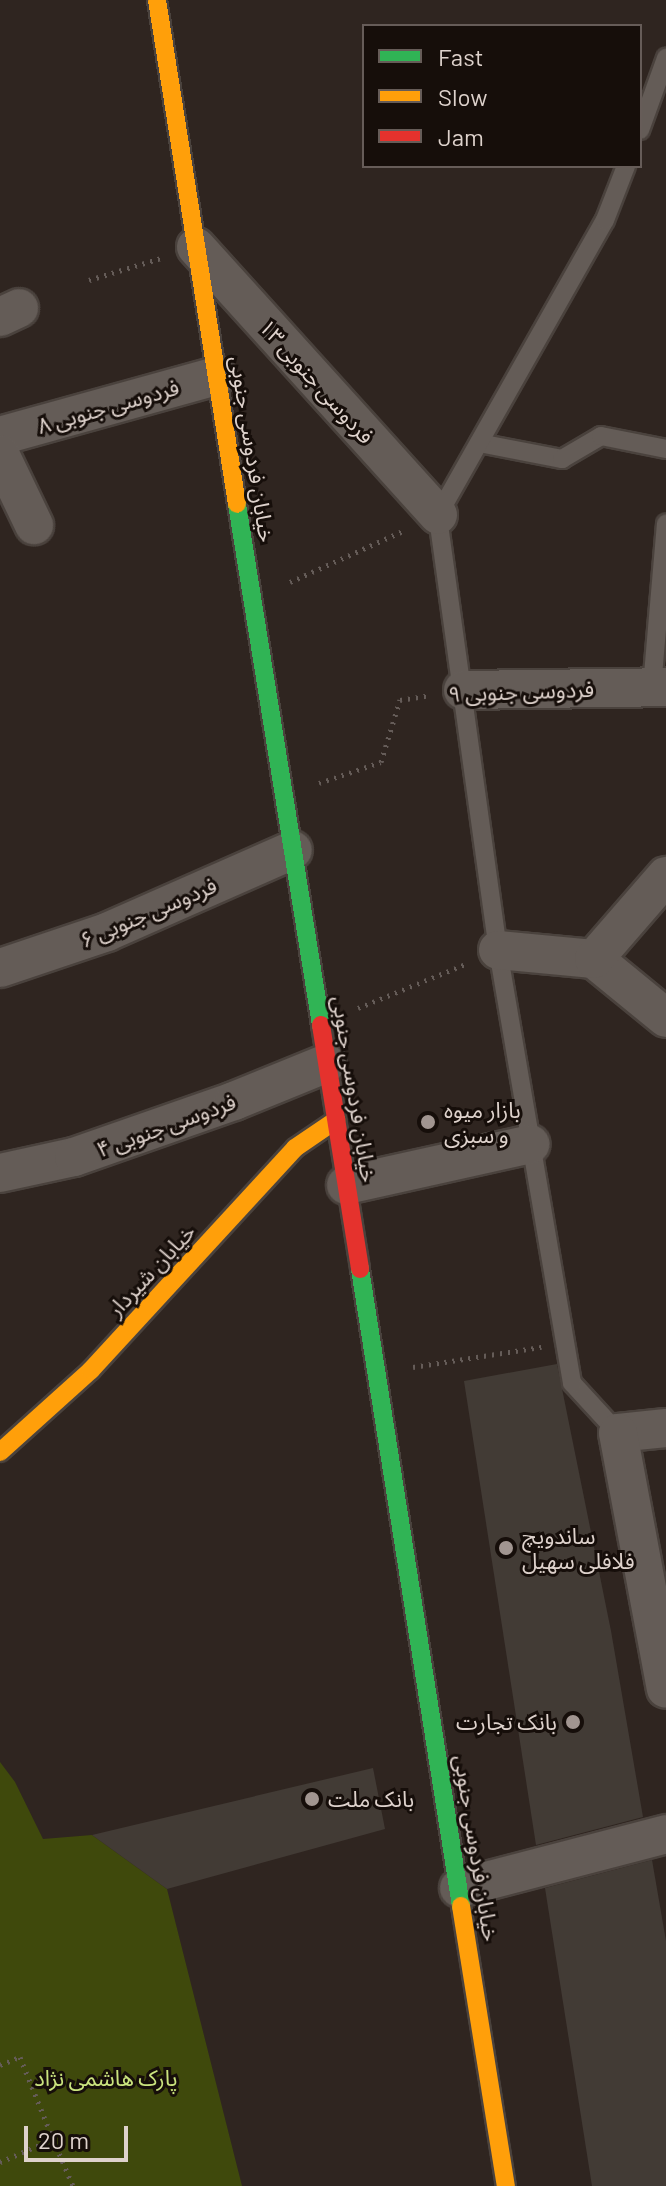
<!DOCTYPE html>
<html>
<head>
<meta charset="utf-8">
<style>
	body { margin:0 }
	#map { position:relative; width:666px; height:2186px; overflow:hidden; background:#2f2520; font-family:Barlow,"Noto Sans Arabic",sans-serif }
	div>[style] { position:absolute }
	.green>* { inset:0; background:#3f490c }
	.building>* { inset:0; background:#423b35 }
	.path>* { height:5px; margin-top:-2.5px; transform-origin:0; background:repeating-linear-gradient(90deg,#655c58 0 2px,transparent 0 8px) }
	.roads { filter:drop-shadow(2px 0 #4a423d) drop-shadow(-2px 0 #4a423d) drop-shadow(0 2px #4a423d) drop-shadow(0 -2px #4a423d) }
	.lane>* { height:18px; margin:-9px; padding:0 9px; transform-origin:9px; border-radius:9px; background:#645c57 }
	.street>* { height:38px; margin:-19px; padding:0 19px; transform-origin:19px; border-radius:19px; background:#645c57 }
	.fast>* { height:18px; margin:-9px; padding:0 9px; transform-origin:9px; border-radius:9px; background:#30b455 }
	.slow>* { height:18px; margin:-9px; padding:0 9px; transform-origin:9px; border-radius:9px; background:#ff9f0a }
	.jam>* { height:18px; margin:-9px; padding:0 9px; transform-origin:9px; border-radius:9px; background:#e5322d }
	.dots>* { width:22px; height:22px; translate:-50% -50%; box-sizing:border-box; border:4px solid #160e0a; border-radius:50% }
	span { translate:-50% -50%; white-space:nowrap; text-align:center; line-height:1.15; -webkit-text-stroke:6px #160e0a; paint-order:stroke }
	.street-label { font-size:22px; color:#ded2cc }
	.poi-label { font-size:22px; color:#ded2cc }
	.left { translate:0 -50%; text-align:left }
	.right { translate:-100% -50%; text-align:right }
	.park-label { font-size:22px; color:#cae37e }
	.legend { position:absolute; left:362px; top:24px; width:280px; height:144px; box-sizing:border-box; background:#160e0a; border:2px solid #665c58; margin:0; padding:10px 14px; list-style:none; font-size:24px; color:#ded2cc }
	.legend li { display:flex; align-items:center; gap:16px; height:40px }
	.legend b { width:40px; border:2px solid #665c58 }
	.scale { position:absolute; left:24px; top:2126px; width:104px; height:36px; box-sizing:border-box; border:4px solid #ded2cc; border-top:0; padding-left:10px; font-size:24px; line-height:28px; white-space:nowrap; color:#ded2cc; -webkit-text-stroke:6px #160e0a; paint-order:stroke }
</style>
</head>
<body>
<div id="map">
	<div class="green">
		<i style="clip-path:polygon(0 1762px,15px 1782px,43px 1839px,92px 1835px,167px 1889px,242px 2186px,0 2186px)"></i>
	</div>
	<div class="building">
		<i style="clip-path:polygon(557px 1364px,611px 1631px,643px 1817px,536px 1845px,464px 1381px)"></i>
		<i style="clip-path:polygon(373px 1768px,385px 1829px,167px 1889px,92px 1835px)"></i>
		<i style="clip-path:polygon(652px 1860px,666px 1941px,666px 2186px,592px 2186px,545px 1888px)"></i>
	</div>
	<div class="path">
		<i style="left:89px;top:280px;width:75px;rotate:-17deg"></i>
		<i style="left:290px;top:582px;width:126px;rotate:-24.3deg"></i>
		<i style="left:319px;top:783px;width:65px;rotate:-18.7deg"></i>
		<i style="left:381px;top:762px;width:65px;rotate:-73deg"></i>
		<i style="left:400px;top:700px;width:31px;rotate:-9deg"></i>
		<i style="left:358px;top:1008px;width:119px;rotate:-22.2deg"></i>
		<i style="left:413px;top:1367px;width:130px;rotate:-8.9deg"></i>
		<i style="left:0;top:2065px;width:22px;rotate:-22deg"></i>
		<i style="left:20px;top:2057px;width:88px;rotate:68.1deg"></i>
		<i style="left:53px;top:2139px;width:58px;rotate:156.5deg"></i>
		<i style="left:53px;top:2139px;width:51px;rotate:66.9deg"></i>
	</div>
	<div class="roads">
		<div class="lane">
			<i style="left:640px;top:130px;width:77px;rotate:-70.1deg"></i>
			<i style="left:479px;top:443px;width:85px;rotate:10.9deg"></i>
			<i style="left:562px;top:459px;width:45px;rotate:-30.5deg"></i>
			<i style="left:601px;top:436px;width:66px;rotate:11.3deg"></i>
			<i style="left:652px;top:687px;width:164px;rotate:-85.1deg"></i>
			<i style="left:618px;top:1433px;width:68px;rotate:-132.6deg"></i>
			<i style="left:572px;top:1383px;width:439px;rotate:-99.7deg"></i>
			<i style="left:498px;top:950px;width:439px;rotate:-97.9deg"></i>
			<i style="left:438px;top:515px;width:339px;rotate:-60.5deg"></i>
			<i style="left:605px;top:220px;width:58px;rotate:-68.7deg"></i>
		</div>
		<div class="street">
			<i style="left:196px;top:247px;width:361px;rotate:47.9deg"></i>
			<i style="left:0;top:317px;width:21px;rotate:-25deg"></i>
			<i style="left:0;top:436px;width:225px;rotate:-15.5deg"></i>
			<i style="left:0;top:454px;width:79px;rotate:64.4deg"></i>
			<i style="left:463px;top:690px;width:203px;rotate:-0.8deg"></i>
			<i style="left:498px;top:950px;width:96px;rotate:5.4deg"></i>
			<i style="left:594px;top:959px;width:93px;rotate:39.3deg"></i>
			<i style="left:594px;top:959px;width:110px;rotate:-49.1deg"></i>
			<i style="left:0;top:968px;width:113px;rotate:-18.6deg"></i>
			<i style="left:107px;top:932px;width:203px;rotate:-23.8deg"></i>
			<i style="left:0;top:1173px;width:76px;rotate:-12.2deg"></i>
			<i style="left:74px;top:1157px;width:170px;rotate:-19.3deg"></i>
			<i style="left:234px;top:1101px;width:100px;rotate:-22.2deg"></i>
			<i style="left:346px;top:1185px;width:189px;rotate:-12.5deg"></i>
			<i style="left:666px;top:1428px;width:48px;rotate:174.1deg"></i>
			<i style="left:618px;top:1433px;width:260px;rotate:79.4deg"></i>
			<i style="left:459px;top:1888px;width:214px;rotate:-14.6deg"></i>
		</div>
		<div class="fast">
			<i style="left:237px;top:504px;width:528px;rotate:80.84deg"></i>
			<i style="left:360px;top:1269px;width:645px;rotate:80.99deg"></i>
		</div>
		<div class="slow">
			<i style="left:157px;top:0;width:510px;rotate:80.98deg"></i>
			<i style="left:0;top:1452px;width:122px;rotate:-42deg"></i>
			<i style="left:91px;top:1370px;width:301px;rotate:-47.4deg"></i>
			<i style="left:295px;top:1148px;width:50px;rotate:-34.3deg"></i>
			<i style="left:461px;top:1906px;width:284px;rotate:80.9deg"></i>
		</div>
		<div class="jam">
			<i style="left:321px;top:1025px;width:247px;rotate:80.9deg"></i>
		</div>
	</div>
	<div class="dots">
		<i style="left:428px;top:1122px;background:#a19590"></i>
		<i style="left:506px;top:1548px;background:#a19590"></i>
		<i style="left:573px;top:1722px;background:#a19590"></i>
		<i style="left:312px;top:1799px;background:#a19590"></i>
	</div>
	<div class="street-label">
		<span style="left:317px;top:381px;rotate:48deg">فردوسی جنوبی ۱۳</span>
		<span style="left:108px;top:406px;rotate:-16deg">فردوسی جنوبی ۸</span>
		<span style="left:253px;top:449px;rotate:81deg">خیابان فردوسی جنوبی</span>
		<span style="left:521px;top:691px;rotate:-2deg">فردوسی جنوبی ۹</span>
		<span style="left:148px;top:912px;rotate:-23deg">فردوسی جنوبی ۶</span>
		<span style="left:355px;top:1089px;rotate:81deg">خیابان فردوسی جنوبی</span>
		<span style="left:166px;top:1125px;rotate:-20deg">فردوسی جنوبی ۴</span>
		<span style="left:151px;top:1270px;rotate:-47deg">خیابان شیردار</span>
		<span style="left:477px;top:1848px;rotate:81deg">خیابان فردوسی جنوبی</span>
	</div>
	<div class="poi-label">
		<span class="left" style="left:444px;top:1122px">بازار میوه<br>و سبزی</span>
		<span class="left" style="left:522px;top:1548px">ساندویچ<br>فلافلی سهیل</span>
		<span class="right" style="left:557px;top:1722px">بانک تجارت</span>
		<span class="left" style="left:328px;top:1799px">بانک ملت</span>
	</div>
	<div class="park-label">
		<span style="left:106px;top:2078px">پارک هاشمی نژاد</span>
	</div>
	<ul class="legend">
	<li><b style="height:10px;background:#30b455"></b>Fast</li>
	<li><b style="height:10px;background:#ff9f0a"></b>Slow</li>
	<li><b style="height:10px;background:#e5322d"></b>Jam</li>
	</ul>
	<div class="scale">20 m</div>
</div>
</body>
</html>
